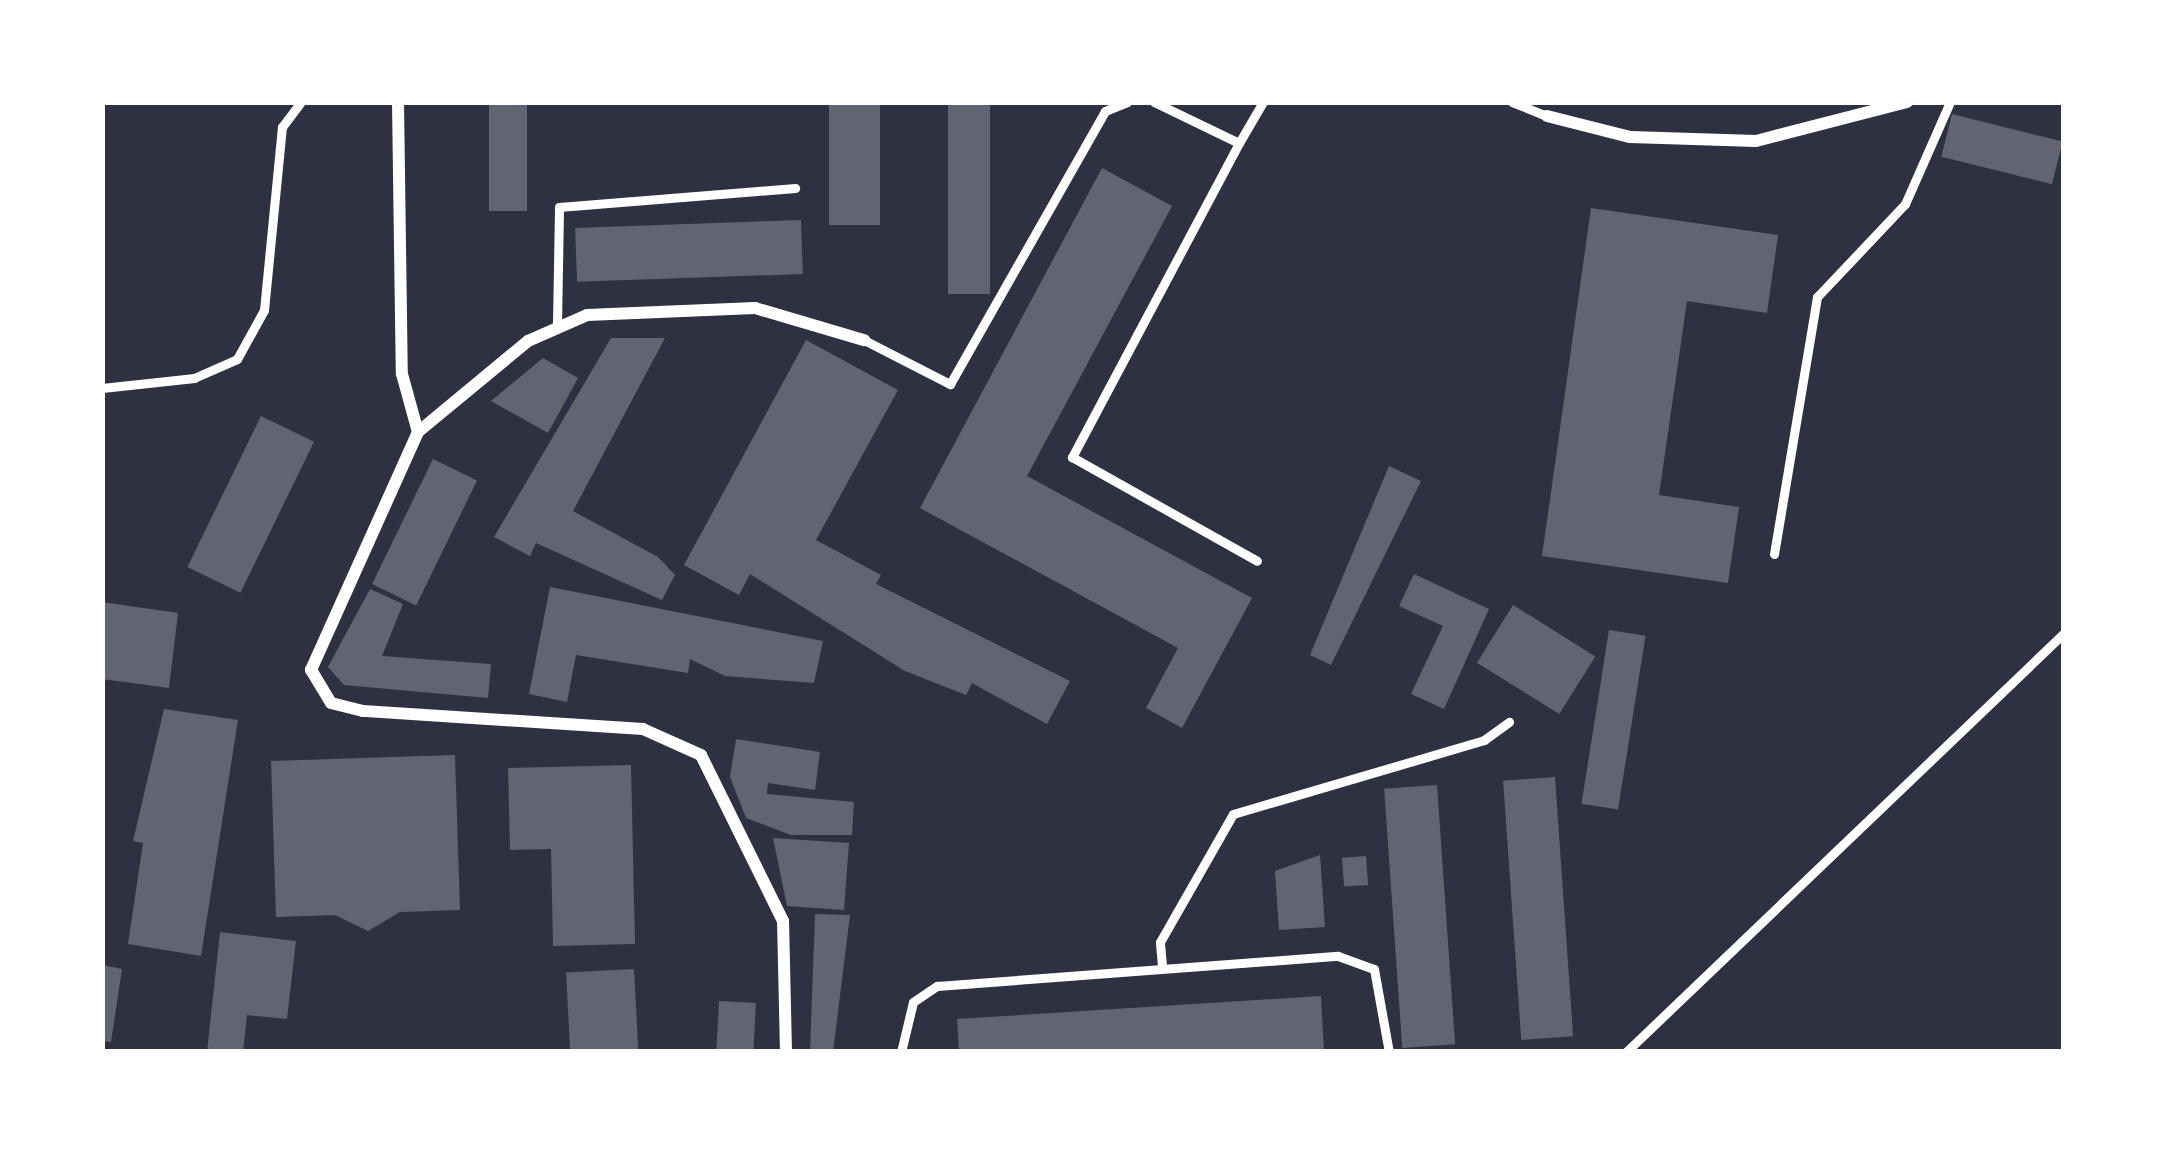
<!DOCTYPE html>
<html>
<head>
<meta charset="utf-8">
<style>
	body { margin:0 }
	#map { position:relative; width:2166px; height:1154px; overflow:hidden; background:#2d3142; font-family:"Alegreya Sans",sans-serif }
	div>[style] { position:absolute }
	.building>* { inset:0; background:#626471; transform-origin:0 0 }
	.service>* { height:9px; margin:-4.5px; padding:0 4.5px; transform-origin:4.5px; border-radius:4.5px; background:#fff }
	.minor>* { height:12px; margin:-6px; padding:0 6px; transform-origin:6px; border-radius:6px; background:#fff }
	span { translate:-50% -50%; white-space:nowrap; text-align:center; line-height:1.15; -webkit-text-stroke:12px #fff; paint-order:stroke }
	.frame { position:absolute; inset:0; border:105px solid #fff; pointer-events:none }
</style>
</head>
<body>
<div id="map">
	<div class="building">
		<i style="left:489px;top:102px;width:38px;height:109px"></i>
		<i style="left:829px;top:102px;width:51px;height:123px"></i>
		<i style="left:948px;top:102px;width:42px;height:192px"></i>
		<i style="left:1952px;top:114px;width:114px;height:44px;rotate:14deg"></i>
		<i style="clip-path:polygon(1102px 168px,1172px 206px,1027px 476px,1252px 598px,1182px 728px,1146px 708px,1178px 648px,920px 508px)"></i>
		<i style="clip-path:polygon(1591px 208px,1778px 235px,1767px 313px,1687px 301px,1659px 495px,1739px 507px,1728px 583px,1542px 556px)"></i>
		<i style="left:801px;top:220px;width:54px;height:226px;rotate:88deg"></i>
		<i style="clip-path:polygon(611px 338px,665px 338px,573px 511px,658px 557px,675px 575px,662px 600px,536px 543px,530px 556px,494px 537px)"></i>
		<i style="clip-path:polygon(806px 340px,898px 390px,816px 540px,881px 575px,876px 584px,1070px 681px,1047px 724px,972px 683px,966px 695px,905px 671px,750px 574px,739px 595px,684px 565px)"></i>
		<i style="clip-path:polygon(543px 358px,578px 378px,548px 433px,491px 401px)"></i>
		<i style="left:261px;top:416px;width:59px;height:168px;rotate:26deg"></i>
		<i style="left:433px;top:459px;width:49px;height:139px;rotate:26deg"></i>
		<i style="clip-path:polygon(1389px 466px,1421px 481px,1331px 665px,1310px 655px)"></i>
		<i style="clip-path:polygon(1414px 574px,1489px 609px,1444px 709px,1411px 694px,1443px 626px,1399px 606px)"></i>
		<i style="clip-path:polygon(550px 587px,823px 641px,814px 683px,725px 676px,690px 659px,688px 673px,576px 655px,567px 702px,529px 694px)"></i>
		<i style="clip-path:polygon(370px 589px,403px 604px,382px 656px,491px 664px,488px 698px,344px 685px,328px 667px)"></i>
		<i style="clip-path:polygon(102px 602px,178px 613px,169px 688px,102px 679px)"></i>
		<i style="left:1513px;top:605px;width:97px;height:68px;rotate:32deg"></i>
		<i style="left:1609px;top:630px;width:37px;height:176px;rotate:9deg"></i>
		<i style="clip-path:polygon(164px 709px,238px 720px,201px 956px,128px 944px,143px 843px,133px 841px)"></i>
		<i style="clip-path:polygon(736px 739px,820px 752px,815px 790px,768px 783px,767px 794px,854px 802px,852px 835px,791px 835px,746px 818px,730px 777px)"></i>
		<i style="clip-path:polygon(455px 755px,460px 910px,400px 912px,368px 931px,335px 915px,276px 917px,271px 761px)"></i>
		<i style="clip-path:polygon(631px 765px,635px 944px,553px 946px,551px 849px,510px 850px,508px 768px)"></i>
		<i style="left:1555px;top:777px;width:260px;height:52px;rotate:86deg"></i>
		<i style="left:1437px;top:785px;width:260px;height:53px;rotate:86deg"></i>
		<i style="clip-path:polygon(773px 838px,849px 843px,844px 910px,787px 906px)"></i>
		<i style="clip-path:polygon(1320px 855px,1325px 927px,1279px 930px,1275px 871px)"></i>
		<i style="left:1366px;top:856px;width:29px;height:24px;rotate:86deg"></i>
		<i style="clip-path:polygon(815px 914px,850px 915px,833px 1052px,810px 1052px)"></i>
		<i style="clip-path:polygon(220px 932px,296px 941px,287px 1019px,247px 1015px,243px 1052px,207px 1052px)"></i>
		<i style="clip-path:polygon(102px 965px,122px 969px,111px 1042px,102px 1041px)"></i>
		<i style="left:634px;top:969px;width:83px;height:68px;rotate:87deg"></i>
		<i style="clip-path:polygon(1321px 996px,1324px 1052px,959px 1052px,957px 1019px)"></i>
		<i style="left:719px;top:1001px;width:37px;height:51px;rotate:3deg"></i>
	</div>
	<div class="service">
		<i style="left:1154px;top:102px;width:94px;rotate:25.8deg"></i>
		<i style="left:1239px;top:143px;width:48px;rotate:-59.7deg"></i>
		<i style="left:1512px;top:102px;width:38px;rotate:22deg"></i>
		<i style="left:1239px;top:143px;width:356px;rotate:118deg"></i>
		<i style="left:1072px;top:457px;width:212px;rotate:29.3deg"></i>
		<i style="left:557px;top:324px;width:117px;rotate:-89deg"></i>
		<i style="left:559px;top:207px;width:237px;rotate:-4.6deg"></i>
		<i style="left:864px;top:340px;width:97px;rotate:27.1deg"></i>
		<i style="left:950px;top:384px;width:314px;rotate:-60.4deg"></i>
		<i style="left:1105px;top:111px;width:24px;rotate:-22deg"></i>
		<i style="left:102px;top:388px;width:93px;rotate:-6.2deg"></i>
		<i style="left:194px;top:378px;width:47px;rotate:-23.8deg"></i>
		<i style="left:237px;top:359px;width:56px;rotate:-61.1deg"></i>
		<i style="left:264px;top:310px;width:184px;rotate:-84.4deg"></i>
		<i style="left:282px;top:127px;width:31px;rotate:-53deg"></i>
		<i style="left:1774px;top:554px;width:261px;rotate:-80.5deg"></i>
		<i style="left:1817px;top:297px;width:128px;rotate:-46.6deg"></i>
		<i style="left:1905px;top:204px;width:111px;rotate:-66.2deg"></i>
		<i style="left:1162px;top:966px;width:24px;rotate:-95deg"></i>
		<i style="left:1160px;top:942px;width:147px;rotate:-60.3deg"></i>
		<i style="left:1233px;top:814px;width:262px;rotate:-16.4deg"></i>
		<i style="left:1484px;top:740px;width:31px;rotate:-36deg"></i>
		<i style="left:901px;top:1052px;width:51px;rotate:-76.5deg"></i>
		<i style="left:913px;top:1002px;width:29px;rotate:-34deg"></i>
		<i style="left:937px;top:986px;width:402px;rotate:-4.3deg"></i>
		<i style="left:1338px;top:956px;width:38px;rotate:20deg"></i>
		<i style="left:1374px;top:969px;width:84px;rotate:79.8deg"></i>
		<i style="left:1626px;top:1052px;width:606px;rotate:-43.73deg"></i>
	</div>
	<div class="minor">
		<i style="left:398px;top:102px;width:272px;rotate:89.2deg"></i>
		<i style="left:402px;top:374px;width:60px;rotate:74.6deg"></i>
		<i style="left:1547px;top:116px;width:86px;rotate:14.2deg"></i>
		<i style="left:1630px;top:137px;width:126px;rotate:1.8deg"></i>
		<i style="left:1756px;top:141px;width:156px;rotate:-14.5deg"></i>
		<i style="left:786px;top:1052px;width:131px;rotate:-91.3deg"></i>
		<i style="left:783px;top:921px;width:185px;rotate:-116.3deg"></i>
		<i style="left:701px;top:755px;width:64px;rotate:-155.9deg"></i>
		<i style="left:643px;top:729px;width:281px;rotate:-176.3deg"></i>
		<i style="left:363px;top:711px;width:33px;rotate:-166deg"></i>
		<i style="left:331px;top:703px;width:39px;rotate:-121deg"></i>
		<i style="left:311px;top:670px;width:261px;rotate:-65.8deg"></i>
		<i style="left:418px;top:432px;width:143px;rotate:-39.6deg"></i>
		<i style="left:528px;top:341px;width:64px;rotate:-23.8deg"></i>
		<i style="left:587px;top:315px;width:168px;rotate:-2.4deg"></i>
		<i style="left:755px;top:308px;width:114px;rotate:16.4deg"></i>
	</div>
	<div class="frame"></div>
</div>
</body>
</html>
